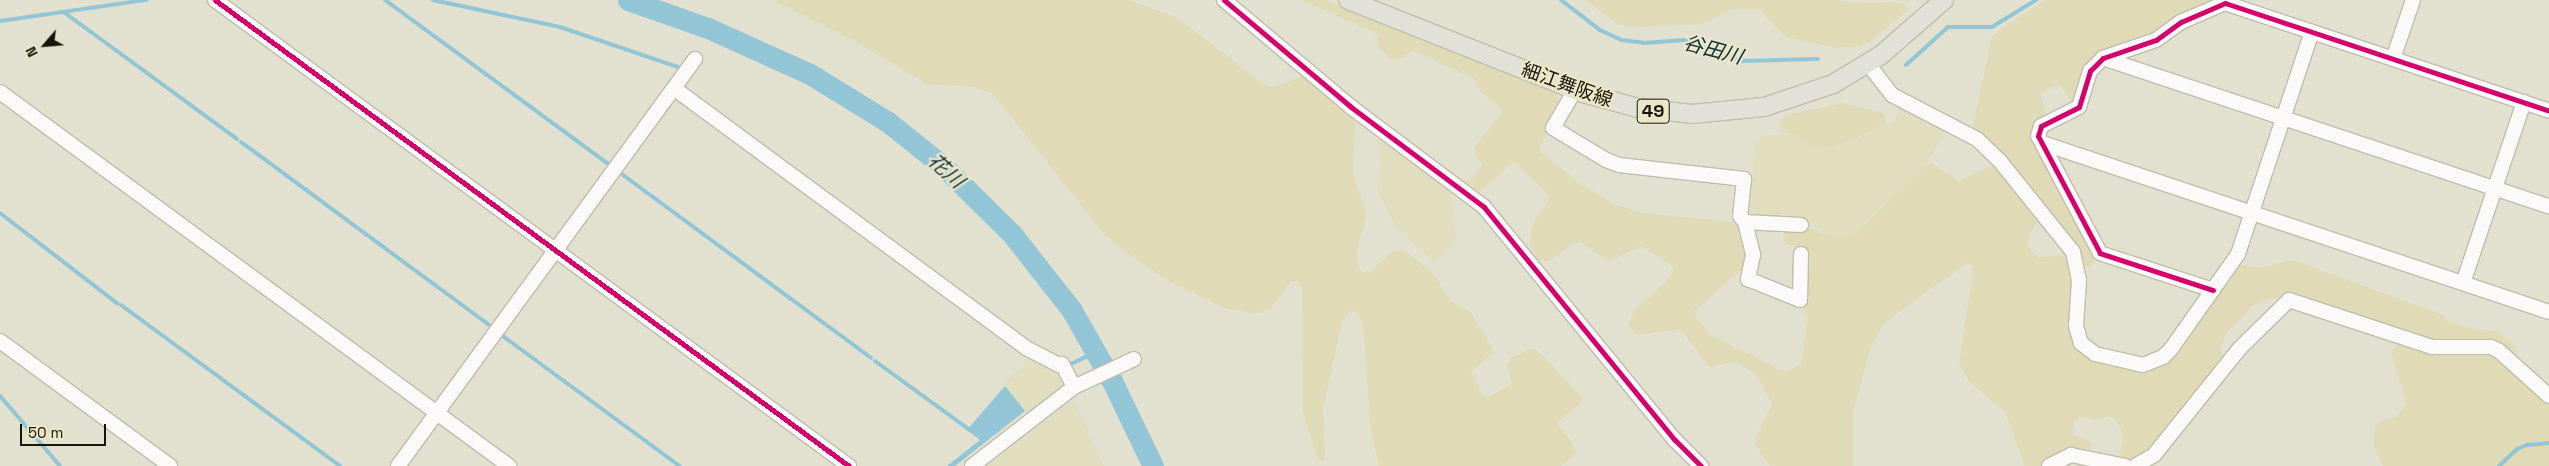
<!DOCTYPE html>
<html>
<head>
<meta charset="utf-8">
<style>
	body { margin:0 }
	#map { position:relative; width:2549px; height:466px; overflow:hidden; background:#e2e0ce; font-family:"Space Grotesk","Noto Sans JP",sans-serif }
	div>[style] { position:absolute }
	.built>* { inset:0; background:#e1ddbf }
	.green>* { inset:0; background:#e0dbb6 }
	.water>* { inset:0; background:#92c5d6 }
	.stream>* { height:4px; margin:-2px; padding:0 2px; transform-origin:2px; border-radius:2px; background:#92c5d6 }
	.river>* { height:21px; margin:-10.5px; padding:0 10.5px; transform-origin:10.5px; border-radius:10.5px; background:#92c5d6 }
	.roads { filter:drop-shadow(1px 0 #bfbdaf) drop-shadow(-1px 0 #bfbdaf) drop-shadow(0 1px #bfbdaf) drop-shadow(0 -1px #bfbdaf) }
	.minor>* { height:14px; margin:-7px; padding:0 7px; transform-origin:7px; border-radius:7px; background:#fbfaf8 }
	.major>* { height:18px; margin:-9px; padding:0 9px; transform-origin:9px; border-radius:9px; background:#e2e1d7 }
	.cycleway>* { height:5px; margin:-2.5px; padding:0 2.5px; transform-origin:2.5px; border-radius:2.5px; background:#d6006c }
	span { translate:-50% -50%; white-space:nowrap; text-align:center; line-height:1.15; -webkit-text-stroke:4.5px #eae6c6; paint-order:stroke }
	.shield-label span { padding:1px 4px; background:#eae6c6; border:1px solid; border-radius:4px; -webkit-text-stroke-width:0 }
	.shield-label { font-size:18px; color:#161509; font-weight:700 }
	.street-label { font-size:19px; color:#161509 }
	.water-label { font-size:20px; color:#0d2f3e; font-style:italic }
	.north { position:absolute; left:20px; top:20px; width:50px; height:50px; -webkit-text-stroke:4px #eae6c6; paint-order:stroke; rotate:243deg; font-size:14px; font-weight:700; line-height:20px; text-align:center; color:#161509 }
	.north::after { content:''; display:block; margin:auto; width:18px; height:22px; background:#161509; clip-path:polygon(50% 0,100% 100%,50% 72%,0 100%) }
	.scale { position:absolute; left:20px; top:424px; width:86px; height:22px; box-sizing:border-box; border:2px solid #161509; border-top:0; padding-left:6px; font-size:15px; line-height:18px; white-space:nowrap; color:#161509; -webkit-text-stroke:4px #eae6c6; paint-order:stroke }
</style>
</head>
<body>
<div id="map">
	<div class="built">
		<i style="clip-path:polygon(1901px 106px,1948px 129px,1920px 173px,1857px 233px,1835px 238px,1807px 222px,1749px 219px,1755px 145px,1762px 136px,1796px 134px,1809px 146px,1839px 147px,1894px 121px)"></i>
		<i style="clip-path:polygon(1378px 136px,1454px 189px,1451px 193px,1456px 240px,1434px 262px,1396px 227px,1377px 190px,1381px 164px)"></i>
		<i style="clip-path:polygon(1033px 358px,1062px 373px,1067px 382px,1066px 387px,1028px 415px,1003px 383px)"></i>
		<i style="clip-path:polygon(1070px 402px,1075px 403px,1104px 466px,987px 466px)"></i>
	</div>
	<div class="green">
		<i style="clip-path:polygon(771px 0,1129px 0,1176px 17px,1266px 86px,1274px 87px,1303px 76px,1347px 112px,1355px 123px,1353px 175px,1367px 215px,1357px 250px,1358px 266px,1362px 272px,1369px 273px,1391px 253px,1403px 249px,1433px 274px,1452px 302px,1471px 312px,1494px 352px,1471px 372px,1483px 396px,1490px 396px,1512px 384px,1507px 364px,1511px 358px,1530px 349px,1537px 350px,1583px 398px,1580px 404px,1557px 423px,1574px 445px,1576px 453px,1561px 466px,1379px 466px,1370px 426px,1363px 324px,1357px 312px,1350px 311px,1342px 322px,1323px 409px,1325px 460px,1318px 461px,1303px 413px,1302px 288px,1298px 281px,1291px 281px,1270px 309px,1255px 314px,1224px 308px,1171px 282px,1136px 260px,1104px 234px,993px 94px,974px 87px,927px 84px,859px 44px)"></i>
		<i style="clip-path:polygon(1302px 0,1325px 0,1554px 91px,1562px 103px,1541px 144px,1540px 151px,1578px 182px,1612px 203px,1640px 213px,1728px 221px,1740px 227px,1748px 247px,1747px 265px,1693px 312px,1710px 335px,1785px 372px,1801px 364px,1808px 319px,1804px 306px,1806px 256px,1800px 249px,1786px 244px,1783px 234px,1786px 230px,1813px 229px,1835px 238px,1857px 233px,1925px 166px,1932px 163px,1958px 181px,1987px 168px,1998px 167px,2039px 216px,2027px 242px,2031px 251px,2039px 257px,2064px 256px,2074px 266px,2073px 336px,2143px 369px,2239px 264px,2258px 268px,2293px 260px,2446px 316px,2445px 320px,2468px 328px,2497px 331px,2515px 346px,2516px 351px,2511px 354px,2444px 345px,2294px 295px,2266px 300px,2253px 306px,2226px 333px,2221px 349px,2222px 362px,2151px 452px,2133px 462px,2126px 462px,2120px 456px,2123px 433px,2116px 420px,2109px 416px,2094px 420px,2080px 417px,2074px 421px,2072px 434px,2089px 441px,2091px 444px,2089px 451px,2052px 458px,2042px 466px,2025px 466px,2005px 412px,1969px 381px,1959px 364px,1973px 272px,1972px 266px,1967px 263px,1892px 317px,1880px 329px,1871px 346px,1853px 412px,1853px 466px,1770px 466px,1754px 443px,1772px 404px,1756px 374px,1735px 362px,1710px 367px,1680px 329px,1638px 335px,1628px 325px,1633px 312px,1671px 277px,1673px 269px,1670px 264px,1642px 246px,1609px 261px,1580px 242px,1571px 245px,1549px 261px,1538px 260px,1529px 242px,1534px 221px,1549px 199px,1548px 194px,1514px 161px,1479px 192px,1467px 184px,1483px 165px,1474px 151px,1475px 146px,1502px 113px,1499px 106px,1481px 92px,1474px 79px,1413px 50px,1399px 60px,1391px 59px,1377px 45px,1378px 34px)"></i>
		<i style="clip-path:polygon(1586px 0,1839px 0,1851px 3px,1891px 2px,1903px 4px,1908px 9px,1871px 41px,1861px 46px,1837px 48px,1786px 37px,1759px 9px,1733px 9px,1701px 24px,1629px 27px,1618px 24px)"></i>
		<i style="clip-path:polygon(2046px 0,2220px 0,2163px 31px,2101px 54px,2077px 101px,2073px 103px,2059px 84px,2040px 94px,2047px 115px,2038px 122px,2096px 256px,2091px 267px,2083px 264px,1973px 126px,1992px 37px,2001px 28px)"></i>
		<i style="clip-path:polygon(1843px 103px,1883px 113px,1886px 119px,1884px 125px,1834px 148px,1809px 146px,1796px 134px,1784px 132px,1778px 124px,1787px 115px)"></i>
		<i style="clip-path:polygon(2398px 344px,2490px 352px,2549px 401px,2549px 466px,2383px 466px,2373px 443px,2375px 429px,2380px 422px,2398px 415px,2407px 404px,2392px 356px,2393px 349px)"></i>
	</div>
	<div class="water">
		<i style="clip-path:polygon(1005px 386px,1025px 411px,955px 466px,947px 466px,980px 440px,967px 430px)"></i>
	</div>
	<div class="stream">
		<i style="left:385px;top:0;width:282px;rotate:36.3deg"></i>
		<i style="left:433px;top:0;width:130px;rotate:12deg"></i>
		<i style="left:560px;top:27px;width:128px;rotate:18.7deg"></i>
		<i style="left:1561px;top:0;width:49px;rotate:37.6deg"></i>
		<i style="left:1600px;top:30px;width:23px;rotate:25deg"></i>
		<i style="left:1621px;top:40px;width:23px;rotate:7deg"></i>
		<i style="left:1644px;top:43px;width:40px;rotate:-4.3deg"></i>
		<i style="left:1684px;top:40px;width:62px;rotate:19.9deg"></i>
		<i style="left:1742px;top:61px;width:76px;rotate:-1.5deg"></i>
		<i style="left:65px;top:13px;width:213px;rotate:36.2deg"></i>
		<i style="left:0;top:21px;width:148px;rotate:-8.2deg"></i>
		<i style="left:1906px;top:65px;width:57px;rotate:-42.1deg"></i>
		<i style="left:1948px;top:27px;width:44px"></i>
		<i style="left:1992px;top:27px;width:52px;rotate:-31.5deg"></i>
		<i style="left:241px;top:142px;width:313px;rotate:36.4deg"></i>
		<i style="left:619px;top:172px;width:313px;rotate:36.4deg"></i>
		<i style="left:0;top:213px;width:148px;rotate:37.6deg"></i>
		<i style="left:121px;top:305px;width:272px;rotate:36.3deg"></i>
		<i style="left:500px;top:334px;width:223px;rotate:36.3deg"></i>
		<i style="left:875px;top:361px;width:117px;rotate:36deg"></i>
		<i style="left:1069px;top:365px;width:30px;rotate:-26deg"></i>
		<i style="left:0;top:396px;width:92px;rotate:49.4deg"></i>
		<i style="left:2499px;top:466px;width:25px;rotate:-43deg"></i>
		<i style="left:2517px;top:449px;width:11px;rotate:-22deg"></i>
		<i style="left:2527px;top:445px;width:22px;rotate:-5deg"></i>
	</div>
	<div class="river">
		<i style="left:628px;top:0;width:85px;rotate:19.3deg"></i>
		<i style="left:708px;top:28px;width:112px;rotate:24.3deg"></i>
		<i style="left:810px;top:74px;width:92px;rotate:31.6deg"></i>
		<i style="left:888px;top:122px;width:70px;rotate:38.7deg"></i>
		<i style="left:943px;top:166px;width:97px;rotate:44.6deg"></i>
		<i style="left:1012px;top:234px;width:95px;rotate:51.8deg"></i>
		<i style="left:1071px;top:309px;width:85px;rotate:60.4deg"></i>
		<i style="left:1113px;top:383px;width:92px;rotate:64.3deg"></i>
	</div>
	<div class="roads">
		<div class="minor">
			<i style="left:215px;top:0;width:787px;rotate:36.32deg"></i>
			<i style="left:1224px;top:0;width:166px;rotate:40.1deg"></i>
			<i style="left:1351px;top:107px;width:166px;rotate:36.9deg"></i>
			<i style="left:1484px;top:207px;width:301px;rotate:50.7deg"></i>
			<i style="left:1675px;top:440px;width:37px;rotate:45deg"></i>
			<i style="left:2103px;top:58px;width:470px;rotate:18.4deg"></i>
			<i style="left:2393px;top:59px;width:62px;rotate:-71.3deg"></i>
			<i style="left:1868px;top:64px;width:39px;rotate:52deg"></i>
			<i style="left:1892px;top:95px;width:96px;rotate:27.4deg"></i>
			<i style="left:1977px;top:139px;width:30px;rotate:44deg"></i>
			<i style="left:1999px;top:160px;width:118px;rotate:51.2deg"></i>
			<i style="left:2073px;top:252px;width:29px;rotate:78deg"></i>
			<i style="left:2079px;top:280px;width:46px;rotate:93.7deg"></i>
			<i style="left:2076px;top:326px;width:18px;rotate:74deg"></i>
			<i style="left:2081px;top:343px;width:18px;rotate:38deg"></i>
			<i style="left:2095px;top:354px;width:49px;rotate:12.9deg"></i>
			<i style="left:2143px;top:365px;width:22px;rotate:-22deg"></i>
			<i style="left:2163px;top:357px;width:11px;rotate:-45deg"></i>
			<i style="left:2171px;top:349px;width:116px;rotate:-54.8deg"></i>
			<i style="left:2238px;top:254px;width:234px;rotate:-71.6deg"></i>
			<i style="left:675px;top:89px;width:438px;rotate:36.4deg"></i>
			<i style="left:1028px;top:349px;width:35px;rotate:27deg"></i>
			<i style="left:1059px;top:365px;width:3px;rotate:-18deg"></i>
			<i style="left:1062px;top:364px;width:26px;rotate:62deg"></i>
			<i style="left:1575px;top:90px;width:44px;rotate:120.1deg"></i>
			<i style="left:1553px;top:128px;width:62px;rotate:31.1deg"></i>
			<i style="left:1606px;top:160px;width:14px;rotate:21deg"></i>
			<i style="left:1619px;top:165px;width:126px;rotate:6.4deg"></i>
			<i style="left:1744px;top:179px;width:37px;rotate:96deg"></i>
			<i style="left:1740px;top:216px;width:8px;rotate:50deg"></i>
			<i style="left:1745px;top:222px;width:56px;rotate:3.1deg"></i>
			<i style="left:0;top:92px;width:632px;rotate:36.31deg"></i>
			<i style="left:2042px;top:143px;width:534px;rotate:18.43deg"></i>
			<i style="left:1745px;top:222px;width:34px;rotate:76deg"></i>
			<i style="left:1753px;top:255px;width:25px;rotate:102deg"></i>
			<i style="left:1748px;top:279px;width:56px;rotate:22deg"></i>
			<i style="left:1800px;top:300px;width:46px;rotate:-88.8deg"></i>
			<i style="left:2463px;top:283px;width:191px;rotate:-71.4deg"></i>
			<i style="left:2213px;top:290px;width:119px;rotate:-161.9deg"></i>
			<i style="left:2100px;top:253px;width:132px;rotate:-117.9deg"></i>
			<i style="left:2038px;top:136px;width:10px;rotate:-73deg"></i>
			<i style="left:2041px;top:126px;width:42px;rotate:-26.6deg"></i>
			<i style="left:2079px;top:107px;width:38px;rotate:-73deg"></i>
			<i style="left:2090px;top:71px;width:18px;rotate:-45deg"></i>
			<i style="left:2103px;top:58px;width:56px;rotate:-18.8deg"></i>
			<i style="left:2156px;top:40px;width:31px;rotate:-36deg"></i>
			<i style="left:2181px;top:22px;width:48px;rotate:-23.4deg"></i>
			<i style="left:2225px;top:3px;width:342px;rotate:18.4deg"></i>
			<i style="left:0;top:341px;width:211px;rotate:36.3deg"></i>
			<i style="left:398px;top:466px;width:504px;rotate:-53.88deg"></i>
			<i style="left:972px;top:466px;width:129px;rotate:-37.8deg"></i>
			<i style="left:1074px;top:387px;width:66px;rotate:-25deg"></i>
			<i style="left:2049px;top:466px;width:25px;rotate:-27deg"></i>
			<i style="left:2071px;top:455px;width:55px;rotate:11.5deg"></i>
			<i style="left:2135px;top:466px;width:22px;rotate:-30deg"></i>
			<i style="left:2154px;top:455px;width:137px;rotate:-51.2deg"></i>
			<i style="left:2240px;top:348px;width:69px;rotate:-44.4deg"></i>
			<i style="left:2289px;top:300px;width:151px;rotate:18.2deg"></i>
			<i style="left:2432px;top:347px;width:59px"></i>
			<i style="left:2491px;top:347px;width:9px;rotate:27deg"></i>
			<i style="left:2499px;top:351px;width:67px;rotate:42deg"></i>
		</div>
		<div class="major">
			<i style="left:1348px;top:0;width:253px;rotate:21.6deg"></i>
			<i style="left:1583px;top:93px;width:57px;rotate:15.3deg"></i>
			<i style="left:1638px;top:108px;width:54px;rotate:6.3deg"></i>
			<i style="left:1692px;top:114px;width:72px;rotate:-5.6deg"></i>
			<i style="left:1764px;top:107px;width:73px;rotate:-18.4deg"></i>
			<i style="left:1833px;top:84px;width:56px;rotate:-31.1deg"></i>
			<i style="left:1881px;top:55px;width:84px;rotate:-41.1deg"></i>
		</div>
	</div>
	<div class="cycleway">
		<i style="left:215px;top:0;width:787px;rotate:36.32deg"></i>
		<i style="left:1224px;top:0;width:166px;rotate:40.1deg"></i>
		<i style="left:1351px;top:107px;width:166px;rotate:36.9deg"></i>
		<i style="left:1484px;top:207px;width:301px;rotate:50.7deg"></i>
		<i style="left:1675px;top:440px;width:37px;rotate:45deg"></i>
		<i style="left:2213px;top:290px;width:119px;rotate:-161.9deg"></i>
		<i style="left:2100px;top:253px;width:132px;rotate:-117.9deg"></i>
		<i style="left:2038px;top:136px;width:10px;rotate:-73deg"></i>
		<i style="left:2041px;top:126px;width:42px;rotate:-26.6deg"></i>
		<i style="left:2079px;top:107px;width:38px;rotate:-73deg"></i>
		<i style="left:2090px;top:71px;width:18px;rotate:-45deg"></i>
		<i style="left:2103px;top:58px;width:56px;rotate:-18.8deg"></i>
		<i style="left:2156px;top:40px;width:31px;rotate:-36deg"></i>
		<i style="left:2181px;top:22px;width:48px;rotate:-23.4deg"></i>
		<i style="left:2225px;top:3px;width:342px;rotate:18.4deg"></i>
	</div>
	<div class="shield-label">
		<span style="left:1653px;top:111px">49</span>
	</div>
	<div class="street-label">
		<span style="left:1567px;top:85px;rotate:20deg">細江舞阪線</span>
	</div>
	<div class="water-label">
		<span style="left:1713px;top:50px;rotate:15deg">谷田川</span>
		<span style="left:946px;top:171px;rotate:42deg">花川</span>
	</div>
	<div class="north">N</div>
	<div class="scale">50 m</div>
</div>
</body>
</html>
